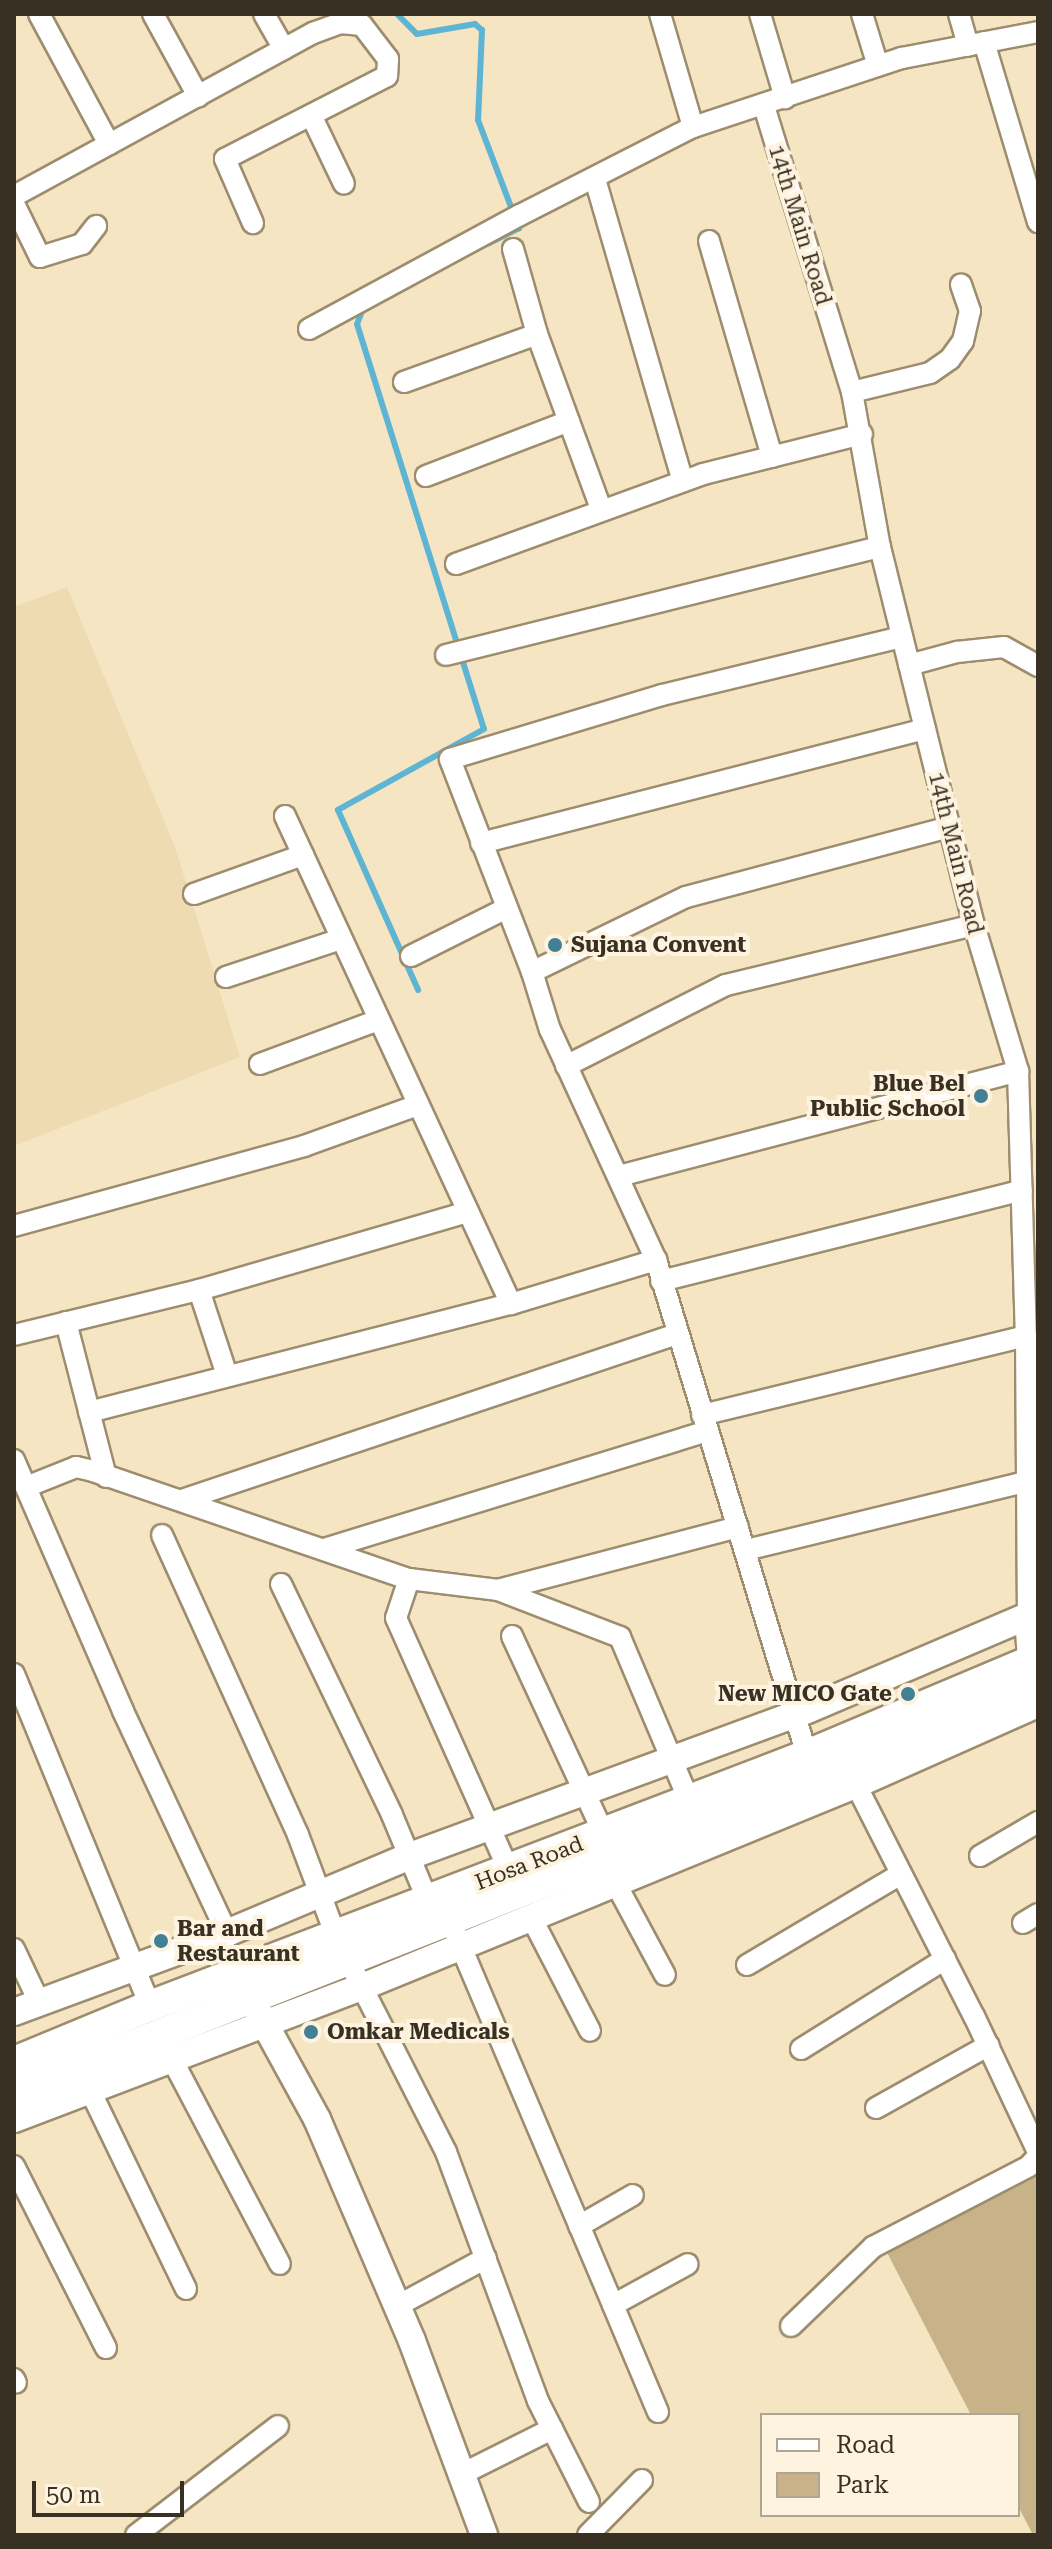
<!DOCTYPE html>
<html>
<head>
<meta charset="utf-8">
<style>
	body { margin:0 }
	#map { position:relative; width:1052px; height:2549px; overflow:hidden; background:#f6e5c3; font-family:"Roboto Serif",serif }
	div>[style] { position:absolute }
	.built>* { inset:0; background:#eedbb2 }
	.green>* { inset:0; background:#c8b388 }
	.stream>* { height:6px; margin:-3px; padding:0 3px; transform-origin:3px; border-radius:3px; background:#5eb4d3 }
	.roads { filter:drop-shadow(2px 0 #9d8d6e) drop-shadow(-2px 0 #9d8d6e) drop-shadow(0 2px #9d8d6e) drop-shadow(0 -2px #9d8d6e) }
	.minor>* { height:20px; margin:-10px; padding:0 10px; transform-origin:10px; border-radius:10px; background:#fff }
	.tertiary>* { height:26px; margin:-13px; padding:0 13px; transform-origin:13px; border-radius:13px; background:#fff }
	.secondary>* { height:30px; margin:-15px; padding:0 15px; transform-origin:15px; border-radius:15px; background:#fff }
	.dots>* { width:22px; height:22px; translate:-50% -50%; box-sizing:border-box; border:4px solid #fdf3df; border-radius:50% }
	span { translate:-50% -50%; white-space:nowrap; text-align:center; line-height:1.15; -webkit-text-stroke:8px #fdf3df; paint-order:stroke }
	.street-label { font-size:22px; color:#373023 }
	.poi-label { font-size:22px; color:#373023; font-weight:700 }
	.left { translate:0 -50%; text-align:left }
	.right { translate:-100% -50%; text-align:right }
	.frame { position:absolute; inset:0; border:16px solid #373023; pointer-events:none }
	.legend { position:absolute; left:760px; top:2413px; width:260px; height:104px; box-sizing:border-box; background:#fdf3df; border:2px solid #aea594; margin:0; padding:10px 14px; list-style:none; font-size:24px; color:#373023 }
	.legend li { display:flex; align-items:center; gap:16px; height:40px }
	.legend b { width:40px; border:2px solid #aea594 }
	.scale { position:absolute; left:32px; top:2481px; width:152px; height:36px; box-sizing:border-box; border:4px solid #373023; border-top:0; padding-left:10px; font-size:24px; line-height:28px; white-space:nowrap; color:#373023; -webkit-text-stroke:6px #fdf3df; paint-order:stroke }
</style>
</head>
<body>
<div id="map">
	<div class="built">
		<i style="clip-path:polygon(67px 587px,175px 847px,240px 1057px,14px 1146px,14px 607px)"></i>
	</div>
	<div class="green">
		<i style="clip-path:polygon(1038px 2153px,1038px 2535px,1033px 2535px,1018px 2506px,1018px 2415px,971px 2415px,878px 2235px)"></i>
	</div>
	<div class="stream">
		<i style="left:397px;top:14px;width:28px;rotate:45deg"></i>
		<i style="left:417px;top:34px;width:59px;rotate:-9.8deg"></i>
		<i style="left:475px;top:24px;width:9px;rotate:41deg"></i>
		<i style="left:482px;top:30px;width:90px;rotate:92.5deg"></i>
		<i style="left:478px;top:120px;width:116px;rotate:69.2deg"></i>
		<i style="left:519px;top:228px;width:34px;rotate:153deg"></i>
		<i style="left:364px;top:306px;width:19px;rotate:111deg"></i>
		<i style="left:357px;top:324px;width:424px;rotate:72.6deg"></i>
		<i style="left:484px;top:729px;width:167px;rotate:151deg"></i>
		<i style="left:338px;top:810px;width:197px;rotate:66deg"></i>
	</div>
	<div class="roads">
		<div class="minor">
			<i style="left:39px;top:14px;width:148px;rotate:61.7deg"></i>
			<i style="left:153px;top:14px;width:94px;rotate:61.2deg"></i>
			<i style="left:264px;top:14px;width:40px;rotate:60.3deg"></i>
			<i style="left:660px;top:14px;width:118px;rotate:73.7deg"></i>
			<i style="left:760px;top:14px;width:88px;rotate:73.4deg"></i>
			<i style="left:862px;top:14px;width:54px;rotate:72.9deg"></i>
			<i style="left:959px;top:14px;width:33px;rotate:74deg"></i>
			<i style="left:984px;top:42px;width:188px;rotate:73.3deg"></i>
			<i style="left:764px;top:106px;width:299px;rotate:72.9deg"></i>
			<i style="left:852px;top:392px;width:158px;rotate:79.8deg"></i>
			<i style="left:880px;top:547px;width:187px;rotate:76.1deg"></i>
			<i style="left:925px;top:729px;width:202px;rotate:76deg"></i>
			<i style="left:974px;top:925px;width:152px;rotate:73.2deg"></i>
			<i style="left:1018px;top:1071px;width:265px;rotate:88.3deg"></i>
			<i style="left:1026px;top:1336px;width:280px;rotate:89.6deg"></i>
			<i style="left:311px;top:115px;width:76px;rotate:64.4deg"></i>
			<i style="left:595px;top:179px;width:315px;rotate:73.8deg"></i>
			<i style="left:14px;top:196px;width:341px;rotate:-28.6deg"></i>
			<i style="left:313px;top:33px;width:29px;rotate:-20deg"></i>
			<i style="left:340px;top:23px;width:22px;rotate:5deg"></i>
			<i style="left:362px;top:25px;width:43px;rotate:52.6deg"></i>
			<i style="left:388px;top:59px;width:17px;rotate:93deg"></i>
			<i style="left:387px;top:76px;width:182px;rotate:152.9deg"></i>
			<i style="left:225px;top:159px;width:70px;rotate:66.4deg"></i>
			<i style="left:14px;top:204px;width:59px;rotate:63.9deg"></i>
			<i style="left:40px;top:257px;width:44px;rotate:-17.2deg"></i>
			<i style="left:82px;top:244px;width:23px;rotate:-52deg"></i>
			<i style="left:709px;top:241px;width:225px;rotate:73.7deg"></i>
			<i style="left:513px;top:249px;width:88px;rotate:74.2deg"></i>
			<i style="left:537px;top:334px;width:186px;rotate:69.9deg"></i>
			<i style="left:309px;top:329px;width:240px;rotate:-28.4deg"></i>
			<i style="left:520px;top:215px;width:194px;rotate:-27deg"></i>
			<i style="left:693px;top:127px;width:220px;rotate:-18.3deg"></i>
			<i style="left:902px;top:58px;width:138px;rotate:-10.8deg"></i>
			<i style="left:404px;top:382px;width:141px;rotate:-19.8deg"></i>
			<i style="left:852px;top:392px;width:80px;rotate:-13.7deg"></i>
			<i style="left:930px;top:373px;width:24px;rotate:-35deg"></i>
			<i style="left:950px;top:359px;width:22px;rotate:-54deg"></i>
			<i style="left:963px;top:341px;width:31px;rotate:-77deg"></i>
			<i style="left:970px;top:311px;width:28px;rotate:-109deg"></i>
			<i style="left:426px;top:476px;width:153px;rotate:-21deg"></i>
			<i style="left:456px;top:564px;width:263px;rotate:-20deg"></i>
			<i style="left:703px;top:474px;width:164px;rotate:-14.1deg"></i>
			<i style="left:446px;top:655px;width:447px;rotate:-14deg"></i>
			<i style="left:909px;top:665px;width:50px;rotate:-15.2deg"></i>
			<i style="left:957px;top:652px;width:47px;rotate:-6.1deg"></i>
			<i style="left:1004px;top:647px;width:39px;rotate:29deg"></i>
			<i style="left:285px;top:816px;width:538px;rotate:65.15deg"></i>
			<i style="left:481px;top:843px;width:458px;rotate:-14.4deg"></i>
			<i style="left:194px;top:894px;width:116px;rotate:-19.7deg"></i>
			<i style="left:411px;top:956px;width:107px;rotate:-26.6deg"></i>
			<i style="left:532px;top:972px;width:171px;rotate:-26deg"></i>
			<i style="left:686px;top:897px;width:273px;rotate:-14.9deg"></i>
			<i style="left:226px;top:977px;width:121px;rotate:-18.3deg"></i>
			<i style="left:260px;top:1064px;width:126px;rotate:-20.4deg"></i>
			<i style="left:566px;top:1066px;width:179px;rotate:-26.9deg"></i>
			<i style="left:726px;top:985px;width:255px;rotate:-13.6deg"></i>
			<i style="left:619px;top:1176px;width:413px;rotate:-14.7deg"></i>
			<i style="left:14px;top:1226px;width:301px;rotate:-15.4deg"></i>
			<i style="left:304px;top:1146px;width:121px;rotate:-19.8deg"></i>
			<i style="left:661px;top:1281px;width:372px;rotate:-14.1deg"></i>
			<i style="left:199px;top:1290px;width:89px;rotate:71.8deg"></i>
			<i style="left:66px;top:1322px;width:160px;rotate:75.5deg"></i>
			<i style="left:14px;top:1335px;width:190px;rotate:-13.7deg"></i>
			<i style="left:199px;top:1290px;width:280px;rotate:-16.2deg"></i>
			<i style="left:89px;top:1412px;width:436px;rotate:-14.4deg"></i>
			<i style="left:511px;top:1304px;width:152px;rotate:-16.9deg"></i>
			<i style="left:702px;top:1415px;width:333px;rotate:-13.7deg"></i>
			<i style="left:14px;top:1460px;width:274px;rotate:66.5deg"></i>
			<i style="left:123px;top:1711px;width:245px;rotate:64.9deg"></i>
			<i style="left:26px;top:1487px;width:54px;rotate:-21.8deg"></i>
			<i style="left:76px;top:1467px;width:17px;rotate:13deg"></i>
			<i style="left:93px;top:1471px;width:334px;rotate:18.9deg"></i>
			<i style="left:409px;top:1579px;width:90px;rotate:7deg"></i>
			<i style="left:498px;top:1590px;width:131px;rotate:21.1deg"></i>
			<i style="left:620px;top:1637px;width:177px;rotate:67.1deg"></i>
			<i style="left:182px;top:1500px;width:522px;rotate:-18.54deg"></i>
			<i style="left:162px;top:1535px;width:329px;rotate:65.6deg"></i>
			<i style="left:298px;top:1835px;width:108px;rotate:69.4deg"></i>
			<i style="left:336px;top:1936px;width:242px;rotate:63deg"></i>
			<i style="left:446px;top:2152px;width:265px;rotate:69.7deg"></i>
			<i style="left:538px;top:2401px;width:113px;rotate:63.2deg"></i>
			<i style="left:324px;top:1549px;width:402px;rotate:-17.1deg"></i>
			<i style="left:746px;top:1550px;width:286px;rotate:-13.7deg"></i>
			<i style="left:409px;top:1579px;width:41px;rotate:108.4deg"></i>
			<i style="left:396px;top:1618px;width:277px;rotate:65.9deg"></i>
			<i style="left:281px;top:1584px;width:256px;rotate:64.3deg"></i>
			<i style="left:392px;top:1815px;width:93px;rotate:67.3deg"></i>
			<i style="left:498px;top:1590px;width:248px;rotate:-14.7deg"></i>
			<i style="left:512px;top:1636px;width:218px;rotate:65.1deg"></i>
			<i style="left:14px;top:1674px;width:359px;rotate:67.7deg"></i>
			<i style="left:807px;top:1755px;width:518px;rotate:-106.96deg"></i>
			<i style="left:656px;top:1260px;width:253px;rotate:-114.7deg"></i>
			<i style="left:550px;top:1030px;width:61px;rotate:-107.2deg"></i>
			<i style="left:532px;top:972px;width:228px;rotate:-111.1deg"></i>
			<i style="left:450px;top:759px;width:221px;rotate:-16.8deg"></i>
			<i style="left:662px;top:695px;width:247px;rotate:-13.6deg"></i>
			<i style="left:851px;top:1775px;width:271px;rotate:63deg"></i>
			<i style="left:974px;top:2016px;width:150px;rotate:64.8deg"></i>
			<i style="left:980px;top:1856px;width:67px;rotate:-30.4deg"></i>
			<i style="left:616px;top:1884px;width:103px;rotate:61.7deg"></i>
			<i style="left:531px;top:1917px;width:128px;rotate:62.6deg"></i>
			<i style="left:1023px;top:1923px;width:17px;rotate:-31deg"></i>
			<i style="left:456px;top:1935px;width:402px;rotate:67deg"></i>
			<i style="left:14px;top:1949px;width:59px;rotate:64.7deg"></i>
			<i style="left:747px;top:1965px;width:179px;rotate:-30.6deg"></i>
			<i style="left:166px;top:2048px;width:244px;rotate:62.2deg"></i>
			<i style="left:801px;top:2049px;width:170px;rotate:-32deg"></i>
			<i style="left:85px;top:2080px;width:232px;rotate:64.2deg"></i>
			<i style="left:876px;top:2108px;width:129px;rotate:-29.1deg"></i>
			<i style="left:14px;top:2166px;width:204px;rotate:63.2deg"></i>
			<i style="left:579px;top:2226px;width:62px;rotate:-29.9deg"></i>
			<i style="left:397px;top:2306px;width:101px;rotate:-28.3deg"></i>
			<i style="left:791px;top:2326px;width:114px;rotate:-43.9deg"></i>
			<i style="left:873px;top:2247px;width:176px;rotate:-27.4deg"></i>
			<i style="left:1029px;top:2166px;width:13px;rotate:-48deg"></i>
			<i style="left:14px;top:2379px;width:4px;rotate:63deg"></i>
			<i style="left:658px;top:2412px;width:116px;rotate:-112.8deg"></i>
			<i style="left:613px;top:2305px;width:85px;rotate:-28.7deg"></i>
			<i style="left:462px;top:2474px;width:101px;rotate:-26.6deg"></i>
			<i style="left:136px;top:2535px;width:179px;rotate:-37.5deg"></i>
			<i style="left:588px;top:2535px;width:77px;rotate:-45.5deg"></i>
		</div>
		<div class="tertiary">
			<i style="left:256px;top:2008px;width:127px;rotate:61.2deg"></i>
			<i style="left:317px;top:2119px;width:241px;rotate:66.8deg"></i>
			<i style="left:412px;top:2341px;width:207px;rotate:69.6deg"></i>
			<i style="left:14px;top:2012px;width:227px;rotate:-20.3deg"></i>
			<i style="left:227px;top:1933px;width:199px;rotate:-22.8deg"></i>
			<i style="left:410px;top:1856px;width:421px;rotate:-20.2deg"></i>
			<i style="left:805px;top:1711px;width:242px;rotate:-23.1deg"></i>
			<i style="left:1028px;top:1616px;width:59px;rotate:86.1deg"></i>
			<i style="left:14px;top:2119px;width:372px;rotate:-20.8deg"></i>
			<i style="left:362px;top:1987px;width:533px;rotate:-22.28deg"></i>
			<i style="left:855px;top:1785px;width:200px;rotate:-23.9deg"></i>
		</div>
		<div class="secondary">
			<i style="left:14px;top:2062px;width:147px;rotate:-22.4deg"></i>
			<i style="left:150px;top:2006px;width:703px;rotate:-20.91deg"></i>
			<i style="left:807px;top:1755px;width:243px;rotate:-22.8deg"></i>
			<i style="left:1031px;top:1661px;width:10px;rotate:-45deg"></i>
			<i style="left:14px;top:2092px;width:642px;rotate:-21.57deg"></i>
			<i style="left:611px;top:1856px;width:253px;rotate:-20.6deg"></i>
			<i style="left:848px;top:1767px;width:207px;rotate:-23.1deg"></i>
		</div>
	</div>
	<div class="dots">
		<i style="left:555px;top:945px;background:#428095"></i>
		<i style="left:981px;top:1096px;background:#428095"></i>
		<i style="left:908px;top:1694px;background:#428095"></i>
		<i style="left:161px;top:1941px;background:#428095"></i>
		<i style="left:311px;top:2032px;background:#428095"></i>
	</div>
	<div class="street-label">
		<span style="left:800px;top:225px;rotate:73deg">14th Main Road</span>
		<span style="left:956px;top:853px;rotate:76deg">14th Main Road</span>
		<span style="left:529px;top:1863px;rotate:-21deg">Hosa Road</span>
	</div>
	<div class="poi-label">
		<span class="left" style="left:571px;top:945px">Sujana Convent</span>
		<span class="right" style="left:965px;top:1096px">Blue Bel<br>Public School</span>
		<span class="right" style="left:892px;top:1694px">New MICO Gate</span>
		<span class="left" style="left:177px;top:1941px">Bar and<br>Restaurant</span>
		<span class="left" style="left:327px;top:2032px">Omkar Medicals</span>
	</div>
	<div class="frame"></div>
	<ul class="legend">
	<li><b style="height:10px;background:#fff"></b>Road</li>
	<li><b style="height:22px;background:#c8b388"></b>Park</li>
	</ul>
	<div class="scale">50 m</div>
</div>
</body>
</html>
